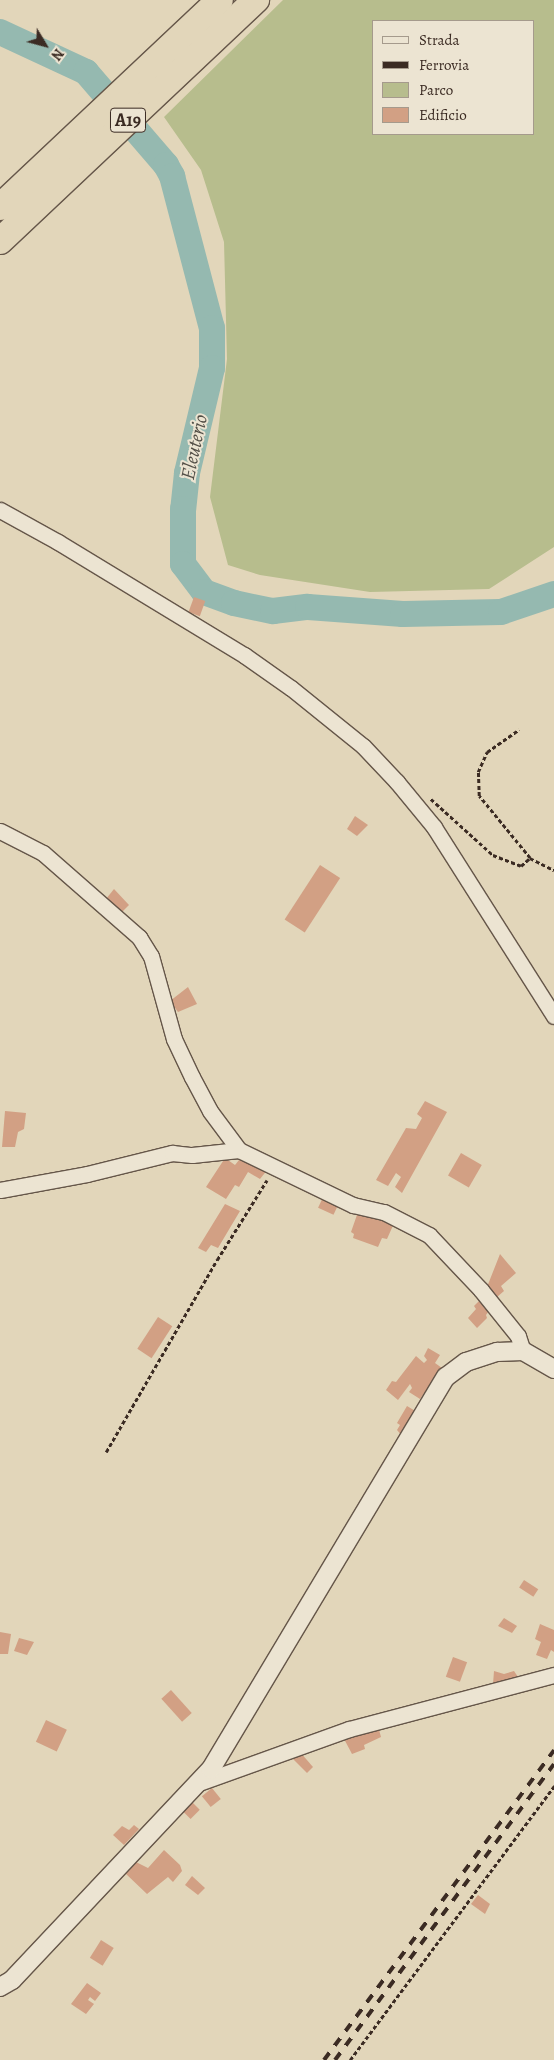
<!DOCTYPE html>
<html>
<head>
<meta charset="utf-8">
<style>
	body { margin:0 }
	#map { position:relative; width:554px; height:2060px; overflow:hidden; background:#e2d6ba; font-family:Alegreya,serif }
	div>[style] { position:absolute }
	.green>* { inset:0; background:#b7bd8d }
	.river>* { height:26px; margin:-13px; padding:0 13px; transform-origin:13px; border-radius:13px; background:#95b9b0 }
	.building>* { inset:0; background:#d2a084; transform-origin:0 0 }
	.path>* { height:2.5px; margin-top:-1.25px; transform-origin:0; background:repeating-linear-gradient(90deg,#3b2b23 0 4px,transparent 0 6.5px) }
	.roads { filter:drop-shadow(1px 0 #655649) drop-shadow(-1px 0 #655649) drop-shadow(0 1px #655649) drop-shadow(0 -1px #655649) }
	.minor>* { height:15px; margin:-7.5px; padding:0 7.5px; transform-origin:7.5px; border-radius:7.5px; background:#ece4d2 }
	.tertiary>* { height:18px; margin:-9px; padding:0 9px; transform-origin:9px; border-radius:9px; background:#ece4d2 }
	.motorway>* { height:26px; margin:-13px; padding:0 13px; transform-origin:13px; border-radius:13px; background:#e2d6ba }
	.rail>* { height:4px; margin-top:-2px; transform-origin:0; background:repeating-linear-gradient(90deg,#3b2b23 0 9px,transparent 0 18px) }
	span { translate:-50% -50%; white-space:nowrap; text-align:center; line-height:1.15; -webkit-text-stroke:4px #ece4d2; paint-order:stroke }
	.shield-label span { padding:1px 4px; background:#ece4d2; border:1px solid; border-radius:4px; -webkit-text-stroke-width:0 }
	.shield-label { font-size:18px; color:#3b2b23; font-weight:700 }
	.water-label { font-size:20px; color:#524e46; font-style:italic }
	.legend { position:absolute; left:372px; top:20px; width:162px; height:115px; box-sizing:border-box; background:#ece4d2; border:1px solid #a59a8c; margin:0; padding:6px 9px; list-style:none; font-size:15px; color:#3b2b23 }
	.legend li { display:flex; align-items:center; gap:10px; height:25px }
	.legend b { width:25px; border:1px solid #a59a8c }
	.north { position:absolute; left:20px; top:20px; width:50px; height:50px; -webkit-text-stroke:4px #ece4d2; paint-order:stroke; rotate:127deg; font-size:14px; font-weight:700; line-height:20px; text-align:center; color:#3b2b23 }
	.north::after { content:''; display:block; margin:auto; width:18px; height:22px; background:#3b2b23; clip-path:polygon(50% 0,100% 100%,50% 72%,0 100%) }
</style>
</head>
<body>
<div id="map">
	<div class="green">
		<i style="clip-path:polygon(evenodd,283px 0,554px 0,554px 547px,489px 589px,370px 592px,260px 575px,228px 565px,210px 497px,227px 359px,224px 242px,201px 170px,164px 117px,283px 0,373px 21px,533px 21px,533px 134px,373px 134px,373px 21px)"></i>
	</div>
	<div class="river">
		<i style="left:0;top:32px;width:95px;rotate:24.9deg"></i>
		<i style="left:86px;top:72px;width:123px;rotate:49.3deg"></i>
		<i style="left:166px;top:165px;width:13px;rotate:61deg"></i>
		<i style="left:172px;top:176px;width:157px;rotate:75.3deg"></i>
		<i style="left:212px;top:328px;width:40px;rotate:90deg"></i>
		<i style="left:212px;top:368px;width:108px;rotate:103.4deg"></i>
		<i style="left:187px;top:473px;width:36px;rotate:96deg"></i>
		<i style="left:183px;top:509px;width:55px;rotate:90deg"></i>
		<i style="left:183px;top:564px;width:35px;rotate:53deg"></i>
		<i style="left:204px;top:592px;width:32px;rotate:20deg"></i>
		<i style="left:234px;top:603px;width:40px;rotate:12deg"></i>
		<i style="left:273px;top:611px;width:35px;rotate:-7deg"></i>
		<i style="left:308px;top:607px;width:95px;rotate:4.2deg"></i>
		<i style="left:403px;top:614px;width:98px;rotate:-1.2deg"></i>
		<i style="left:501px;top:612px;width:56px;rotate:-18.8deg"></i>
	</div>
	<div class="building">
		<i style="left:194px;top:597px;width:12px;height:16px;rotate:20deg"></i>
		<i style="clip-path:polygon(355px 816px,368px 825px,357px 836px,347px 829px)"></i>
		<i style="left:320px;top:865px;width:24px;height:65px;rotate:33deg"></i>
		<i style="clip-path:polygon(114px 889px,129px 905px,119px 915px,106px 899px)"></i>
		<i style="clip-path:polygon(188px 987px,197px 1004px,178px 1012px,170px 1001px)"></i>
		<i style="clip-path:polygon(425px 1101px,447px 1112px,402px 1193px,395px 1187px,401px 1177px,396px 1173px,388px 1186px,376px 1180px,406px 1128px,416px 1129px,422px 1118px,417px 1114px)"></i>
		<i style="clip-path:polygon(5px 1111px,26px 1113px,24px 1129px,18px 1132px,15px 1147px,2px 1147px)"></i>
		<i style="left:461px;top:1153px;width:24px;height:26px;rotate:30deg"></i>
		<i style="clip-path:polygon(225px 1158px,235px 1165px,239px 1160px,246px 1163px,249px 1160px,268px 1169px,260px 1179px,248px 1172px,239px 1187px,235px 1185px,226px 1199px,206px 1187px)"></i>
		<i style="left:324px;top:1195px;width:17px;height:14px;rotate:25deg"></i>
		<i style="clip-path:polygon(225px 1204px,240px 1211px,218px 1248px,211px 1245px,206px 1252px,198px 1248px)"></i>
		<i style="clip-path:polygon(358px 1212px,395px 1221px,387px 1239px,382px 1238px,378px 1247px,353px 1238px,354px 1234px,351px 1232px)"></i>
		<i style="clip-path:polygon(500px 1254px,516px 1273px,501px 1286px,504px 1291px,497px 1297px,487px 1287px)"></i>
		<i style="clip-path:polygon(482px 1298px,491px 1308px,486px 1315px,487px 1318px,477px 1328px,468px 1318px,476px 1309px,474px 1306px)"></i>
		<i style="left:158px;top:1317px;width:17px;height:38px;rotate:33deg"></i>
		<i style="clip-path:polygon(428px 1348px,440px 1355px,435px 1363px,442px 1368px,420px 1399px,409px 1392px,412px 1388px,410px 1384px,398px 1400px,386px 1390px,392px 1381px,396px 1382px,416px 1356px,424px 1363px,427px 1360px,424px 1356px)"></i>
		<i style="clip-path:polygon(407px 1406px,417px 1412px,402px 1436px,397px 1430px,400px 1425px,397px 1423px)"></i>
		<i style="left:524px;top:1580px;width:17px;height:9px;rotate:33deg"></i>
		<i style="clip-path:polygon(504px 1618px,517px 1626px,512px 1633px,498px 1626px)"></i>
		<i style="clip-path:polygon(540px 1624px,554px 1630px,554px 1652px,551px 1650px,547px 1659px,536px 1655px,541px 1642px,535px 1639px)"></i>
		<i style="clip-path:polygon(0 1632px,11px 1634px,8px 1654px,0 1654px)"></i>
		<i style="clip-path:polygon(19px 1638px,34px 1642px,27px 1655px,14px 1651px)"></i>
		<i style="left:453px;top:1657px;width:15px;height:21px;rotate:20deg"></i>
		<i style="clip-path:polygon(494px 1671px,504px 1674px,514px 1671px,518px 1677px,493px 1684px)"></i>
		<i style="left:171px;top:1690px;width:31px;height:13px;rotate:48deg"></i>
		<i style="left:46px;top:1720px;width:23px;height:24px;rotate:25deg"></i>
		<i style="clip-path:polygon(378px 1726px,381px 1737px,364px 1745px,365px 1749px,352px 1754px,343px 1737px)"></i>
		<i style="clip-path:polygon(300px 1752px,313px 1767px,307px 1773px,290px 1756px)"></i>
		<i style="left:212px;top:1788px;width:14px;height:13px;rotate:51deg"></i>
		<i style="left:192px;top:1802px;width:11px;height:13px;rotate:45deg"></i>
		<i style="clip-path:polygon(134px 1825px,139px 1829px,124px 1845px,113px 1835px,122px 1826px,129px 1830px)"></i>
		<i style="clip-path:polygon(164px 1850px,180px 1865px,182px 1871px,173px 1882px,168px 1877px,147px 1894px,125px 1873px,136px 1862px,148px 1868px)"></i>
		<i style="clip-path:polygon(192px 1876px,205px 1888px,198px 1895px,185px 1885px)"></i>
		<i style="clip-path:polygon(478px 1895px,490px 1904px,485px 1914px,471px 1904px)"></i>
		<i style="left:101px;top:1940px;width:15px;height:21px;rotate:32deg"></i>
		<i style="clip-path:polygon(87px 1983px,101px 1993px,95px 2001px,90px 1997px,88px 2000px,94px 2004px,86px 2014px,71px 2004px)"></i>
	</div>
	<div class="path">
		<i style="left:431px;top:799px;width:84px;rotate:42.1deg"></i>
		<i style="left:493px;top:855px;width:30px;rotate:21deg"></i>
		<i style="left:521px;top:866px;width:12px;rotate:-42deg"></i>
		<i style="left:530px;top:858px;width:80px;rotate:-129.4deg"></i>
		<i style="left:479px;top:796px;width:24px;rotate:-92deg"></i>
		<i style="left:478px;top:772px;width:22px;rotate:-66deg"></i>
		<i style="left:487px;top:752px;width:39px;rotate:-35deg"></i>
		<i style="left:530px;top:858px;width:27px;rotate:27deg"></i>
		<i style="left:106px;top:1452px;width:222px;rotate:-60deg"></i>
		<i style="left:217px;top:1260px;width:94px;rotate:-58deg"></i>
		<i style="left:350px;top:2060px;width:342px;rotate:-53.3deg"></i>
	</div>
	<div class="roads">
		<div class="minor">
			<i style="left:0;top:510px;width:66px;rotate:28.9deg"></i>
			<i style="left:58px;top:542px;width:218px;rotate:31.3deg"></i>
			<i style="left:244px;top:655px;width:57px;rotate:35.1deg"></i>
			<i style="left:291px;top:688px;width:92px;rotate:38.9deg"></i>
			<i style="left:363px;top:746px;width:50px;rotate:46.6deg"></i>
			<i style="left:397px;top:782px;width:58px;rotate:50.6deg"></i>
			<i style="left:434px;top:827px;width:224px;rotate:57.6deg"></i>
			<i style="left:0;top:831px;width:48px;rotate:27.1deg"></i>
			<i style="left:43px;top:853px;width:128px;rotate:41.2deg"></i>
			<i style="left:139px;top:937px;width:22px;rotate:58deg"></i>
			<i style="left:151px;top:956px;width:86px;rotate:74.5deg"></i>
			<i style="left:174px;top:1039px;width:42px;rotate:64.7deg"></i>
			<i style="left:192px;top:1077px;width:38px;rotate:62deg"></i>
			<i style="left:210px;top:1111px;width:49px;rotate:53.4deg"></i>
			<i style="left:239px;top:1150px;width:127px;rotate:25.8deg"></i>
			<i style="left:353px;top:1205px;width:32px;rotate:13deg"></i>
			<i style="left:384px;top:1212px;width:51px;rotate:27.1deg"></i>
			<i style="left:429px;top:1235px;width:76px;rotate:46.6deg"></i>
			<i style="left:481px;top:1290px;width:59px;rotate:51.2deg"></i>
			<i style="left:518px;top:1336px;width:16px;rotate:72deg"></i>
			<i style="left:0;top:1190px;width:88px;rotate:-10.4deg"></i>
			<i style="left:87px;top:1174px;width:88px;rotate:-13.9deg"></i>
			<i style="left:172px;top:1153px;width:20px;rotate:6deg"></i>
			<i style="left:192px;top:1155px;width:47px;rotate:-6.1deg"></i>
			<i style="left:199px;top:1783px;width:159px;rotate:-19.8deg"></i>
			<i style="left:349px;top:1729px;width:212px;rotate:-14.8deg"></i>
		</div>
		<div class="tertiary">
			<i style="left:0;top:1987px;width:14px;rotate:-30deg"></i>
			<i style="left:12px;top:1980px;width:290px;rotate:-46.7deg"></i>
			<i style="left:211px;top:1769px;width:457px;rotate:-59.1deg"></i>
			<i style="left:446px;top:1377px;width:25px;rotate:-37deg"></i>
			<i style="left:466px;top:1362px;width:33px;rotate:-18deg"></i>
			<i style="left:497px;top:1352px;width:26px;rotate:-2deg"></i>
			<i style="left:523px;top:1351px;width:36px;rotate:30deg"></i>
		</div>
		<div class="motorway">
			<i style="left:0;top:207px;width:302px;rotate:-43.3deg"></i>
			<i style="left:0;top:241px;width:352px;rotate:-43.3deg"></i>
		</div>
	</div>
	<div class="rail">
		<i style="left:324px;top:2060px;width:386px;rotate:-53.4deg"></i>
		<i style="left:335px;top:2060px;width:368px;rotate:-53.5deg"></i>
	</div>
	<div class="shield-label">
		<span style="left:128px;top:120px">A19</span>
	</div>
	<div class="water-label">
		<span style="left:194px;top:447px;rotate:-78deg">Eleuterio</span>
	</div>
	<ul class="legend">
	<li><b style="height:6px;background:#ece4d2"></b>Strada</li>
	<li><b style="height:6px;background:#3b2b23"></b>Ferrovia</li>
	<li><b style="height:14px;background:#b7bd8d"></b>Parco</li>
	<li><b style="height:14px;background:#d2a084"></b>Edificio</li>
	</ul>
	<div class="north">N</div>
</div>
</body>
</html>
